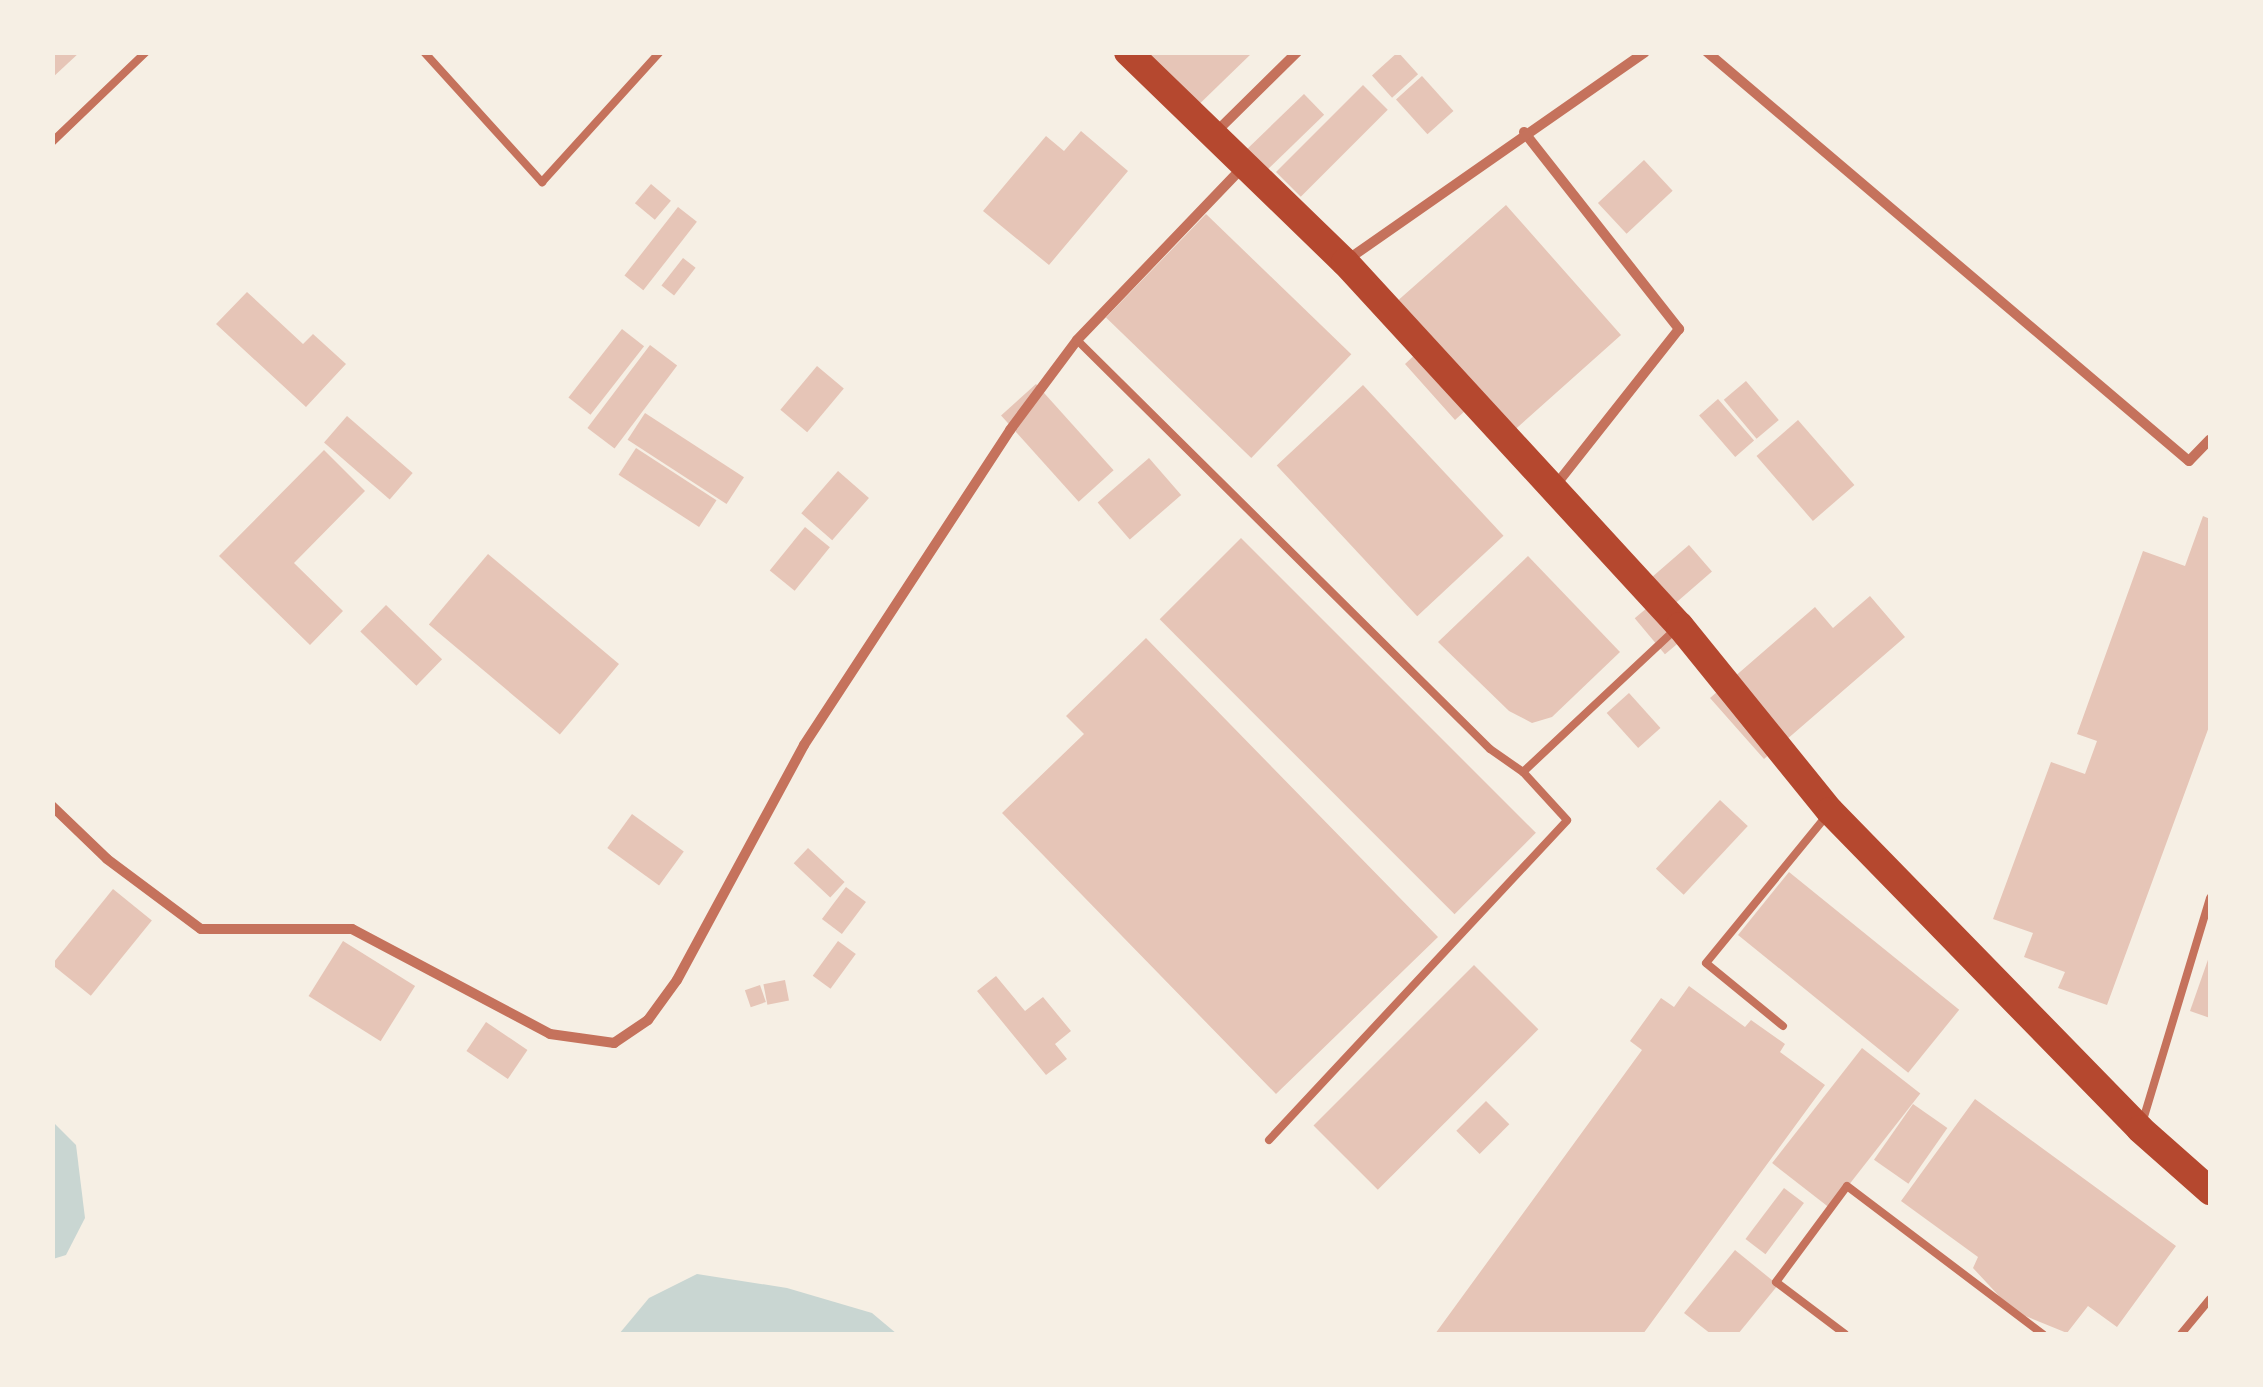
<!DOCTYPE html>
<html>
<head>
<meta charset="utf-8">
<style>
	body { margin:0 }
	#map { position:relative; width:2263px; height:1387px; overflow:hidden; background:#f6efe4; font-family:"Archivo Narrow",sans-serif }
	div>[style] { position:absolute }
	.water>* { inset:0; background:#c9d6d2 }
	.building>* { inset:0; background:#e6c5b7; transform-origin:0 0 }
	.service>* { height:8px; margin:-4px; padding:0 4px; transform-origin:4px; border-radius:4px; background:#c5725c }
	.minor>* { height:10px; margin:-5px; padding:0 5px; transform-origin:5px; border-radius:5px; background:#c5725c }
	.trunk>* { height:28px; margin:-14px; padding:0 14px; transform-origin:14px; border-radius:14px; background:#b5482f }
	span { translate:-50% -50%; white-space:nowrap; text-align:center; line-height:1.15; -webkit-text-stroke:10px #f6efe4; paint-order:stroke }
	.frame { position:absolute; inset:0; border:55px solid #f6efe4; pointer-events:none }
</style>
</head>
<body>
<div id="map">
	<div class="water">
		<i style="clip-path:polygon(52px 1121px,76px 1145px,85px 1218px,66px 1255px,53px 1259px)"></i>
		<i style="clip-path:polygon(697px 1274px,787px 1288px,872px 1313px,897px 1334px,619px 1334px,649px 1298px)"></i>
	</div>
	<div class="building">
		<i style="clip-path:polygon(52px 52px,80px 52px,52px 78px)"></i>
		<i style="clip-path:polygon(1127px 52px,1253px 52px,1187px 116px)"></i>
		<i style="left:1398px;top:52px;width:30px;height:35px;rotate:48deg"></i>
		<i style="left:1422px;top:76px;width:47px;height:35px;rotate:48deg"></i>
		<i style="left:1363px;top:85px;width:35px;height:123px;rotate:45deg"></i>
		<i style="left:1304px;top:94px;width:29px;height:92px;rotate:46deg"></i>
		<i style="clip-path:polygon(1081px 131px,1128px 171px,1049px 265px,983px 211px,1046px 136px,1064px 151px)"></i>
		<i style="left:1644px;top:160px;width:42px;height:63px;rotate:47deg"></i>
		<i style="left:651px;top:184px;width:26px;height:25px;rotate:40deg"></i>
		<i style="clip-path:polygon(1506px 205px,1621px 335px,1509px 435px,1477px 400px,1455px 420px,1405px 364px,1420px 350px,1386px 311px)"></i>
		<i style="left:678px;top:207px;width:24px;height:87px;rotate:38deg"></i>
		<i style="left:1206px;top:214px;width:202px;height:144px;rotate:44deg"></i>
		<i style="left:683px;top:258px;width:16px;height:35px;rotate:38deg"></i>
		<i style="clip-path:polygon(247px 292px,303px 344px,313px 334px,346px 364px,306px 407px,216px 324px)"></i>
		<i style="left:622px;top:329px;width:28px;height:87px;rotate:38deg"></i>
		<i style="left:650px;top:345px;width:34px;height:104px;rotate:37deg"></i>
		<i style="left:817px;top:366px;width:35px;height:57px;rotate:40deg"></i>
		<i style="left:1746px;top:381px;width:51px;height:29px;rotate:50deg"></i>
		<i style="left:1036px;top:384px;width:116px;height:47px;rotate:48deg"></i>
		<i style="left:1363px;top:385px;width:206px;height:118px;rotate:47deg"></i>
		<i style="left:1718px;top:399px;width:55px;height:25px;rotate:49deg"></i>
		<i style="left:645px;top:413px;width:118px;height:32px;rotate:33deg"></i>
		<i style="left:347px;top:416px;width:87px;height:35px;rotate:41deg"></i>
		<i style="left:1798px;top:420px;width:86px;height:55px;rotate:49deg"></i>
		<i style="left:636px;top:448px;width:96px;height:32px;rotate:33deg"></i>
		<i style="clip-path:polygon(324px 450px,365px 491px,294px 563px,343px 611px,310px 645px,219px 556px)"></i>
		<i style="left:1149px;top:458px;width:49px;height:68px;rotate:49deg"></i>
		<i style="left:838px;top:471px;width:41px;height:56px;rotate:41deg"></i>
		<i style="clip-path:polygon(2203px 516px,2210px 519px,2210px 724px,2107px 1005px,2058px 988px,2065px 972px,2024px 957px,2033px 933px,1993px 919px,2051px 762px,2085px 774px,2097px 741px,2077px 734px,2143px 551px,2185px 566px)"></i>
		<i style="left:805px;top:527px;width:32px;height:56px;rotate:39deg"></i>
		<i style="left:1241px;top:538px;width:417px;height:115px;rotate:45deg"></i>
		<i style="left:1689px;top:545px;width:35px;height:55px;rotate:49deg"></i>
		<i style="left:488px;top:554px;width:171px;height:92px;rotate:40deg"></i>
		<i style="clip-path:polygon(1528px 556px,1620px 652px,1552px 717px,1532px 723px,1509px 711px,1438px 642px)"></i>
		<i style="clip-path:polygon(1870px 596px,1905px 637px,1764px 759px,1710px 698px,1815px 607px,1833px 628px)"></i>
		<i style="left:1660px;top:597px;width:47px;height:33px;rotate:50deg"></i>
		<i style="left:386px;top:605px;width:78px;height:37px;rotate:44deg"></i>
		<i style="clip-path:polygon(1146px 638px,1438px 937px,1276px 1094px,1002px 813px,1084px 734px,1066px 716px)"></i>
		<i style="left:1629px;top:693px;width:47px;height:30px;rotate:48deg"></i>
		<i style="left:1720px;top:800px;width:38px;height:94px;rotate:43deg"></i>
		<i style="left:632px;top:814px;width:64px;height:42px;rotate:36deg"></i>
		<i style="left:808px;top:848px;width:50px;height:21px;rotate:43deg"></i>
		<i style="left:1789px;top:872px;width:219px;height:81px;rotate:39deg"></i>
		<i style="left:846px;top:887px;width:25px;height:40px;rotate:37deg"></i>
		<i style="left:113px;top:889px;width:50px;height:97px;rotate:39deg"></i>
		<i style="left:343px;top:941px;width:85px;height:65px;rotate:32deg"></i>
		<i style="left:838px;top:941px;width:22px;height:43px;rotate:36deg"></i>
		<i style="clip-path:polygon(2210px 954px,2210px 1018px,2190px 1011px)"></i>
		<i style="left:1474px;top:965px;width:91px;height:227px;rotate:45deg"></i>
		<i style="clip-path:polygon(996px 976px,1025px 1011px,1043px 997px,1071px 1031px,1055px 1044px,1067px 1059px,1046px 1075px,977px 991px)"></i>
		<i style="left:785px;top:980px;width:21px;height:22px;rotate:79deg"></i>
		<i style="left:760px;top:985px;width:18px;height:16px;rotate:71deg"></i>
		<i style="clip-path:polygon(1689px 986px,1745px 1027px,1751px 1020px,1785px 1044px,1780px 1052px,1825px 1085px,1643px 1334px,1435px 1334px,1642px 1050px,1630px 1041px,1661px 998px,1674px 1007px)"></i>
		<i style="left:486px;top:1022px;width:50px;height:35px;rotate:34deg"></i>
		<i style="left:1862px;top:1048px;width:74px;height:146px;rotate:38deg"></i>
		<i style="clip-path:polygon(1975px 1099px,2176px 1246px,2117px 1327px,2088px 1306px,2067px 1333px,2013px 1311px,1973px 1268px,1978px 1257px,1901px 1201px)"></i>
		<i style="left:1486px;top:1101px;width:33px;height:42px;rotate:45deg"></i>
		<i style="left:1913px;top:1104px;width:42px;height:68px;rotate:35deg"></i>
		<i style="left:1784px;top:1188px;width:25px;height:64px;rotate:37deg"></i>
		<i style="clip-path:polygon(1735px 1250px,1778px 1285px,1738px 1334px,1711px 1334px,1684px 1313px)"></i>
	</div>
	<div class="service">
		<i style="left:424px;top:52px;width:176px;rotate:47.8deg"></i>
		<i style="left:542px;top:182px;width:176px;rotate:-47.8deg"></i>
		<i style="left:52px;top:142px;width:130px;rotate:-43.8deg"></i>
		<i style="left:1077px;top:340px;width:581px;rotate:44.72deg"></i>
		<i style="left:1490px;top:749px;width:40px;rotate:34.9deg"></i>
		<i style="left:1523px;top:772px;width:209px;rotate:-43.1deg"></i>
		<i style="left:1783px;top:1026px;width:99px;rotate:-140.7deg"></i>
		<i style="left:1706px;top:963px;width:193px;rotate:-50.7deg"></i>
		<i style="left:2143px;top:1120px;width:232px;rotate:-73.2deg"></i>
		<i style="left:1269px;top:1140px;width:437px;rotate:-47deg"></i>
		<i style="left:1567px;top:820px;width:65px;rotate:-132.5deg"></i>
		<i style="left:1845px;top:1334px;width:86px;rotate:-143deg"></i>
		<i style="left:1776px;top:1282px;width:119px;rotate:-53.5deg"></i>
		<i style="left:1847px;top:1186px;width:246px;rotate:37.1deg"></i>
		<i style="left:2181px;top:1334px;width:45px;rotate:-50.4deg"></i>
	</div>
	<div class="minor">
		<i style="left:1707px;top:52px;width:632px;rotate:40.32deg"></i>
		<i style="left:2189px;top:461px;width:30px;rotate:-46deg"></i>
		<i style="left:1216px;top:132px;width:114px;rotate:-44.6deg"></i>
		<i style="left:1524px;top:132px;width:251px;rotate:51.8deg"></i>
		<i style="left:1679px;top:329px;width:201px;rotate:128.3deg"></i>
		<i style="left:1347px;top:260px;width:363px;rotate:-34.9deg"></i>
		<i style="left:52px;top:806px;width:76px;rotate:43.9deg"></i>
		<i style="left:107px;top:859px;width:117px;rotate:36.7deg"></i>
		<i style="left:201px;top:929px;width:151px"></i>
		<i style="left:352px;top:929px;width:224px;rotate:27.9deg"></i>
		<i style="left:550px;top:1034px;width:65px;rotate:8deg"></i>
		<i style="left:614px;top:1043px;width:41px;rotate:-34.1deg"></i>
		<i style="left:648px;top:1020px;width:49px;rotate:-54.1deg"></i>
		<i style="left:677px;top:980px;width:267px;rotate:-61.6deg"></i>
		<i style="left:804px;top:745px;width:376px;rotate:-56.8deg"></i>
		<i style="left:1010px;top:430px;width:112px;rotate:-53.3deg"></i>
		<i style="left:1077px;top:340px;width:240px;rotate:-46.2deg"></i>
	</div>
	<div class="trunk">
		<i style="left:1128px;top:52px;width:302px;rotate:44.1deg"></i>
		<i style="left:1345px;top:262px;width:495px;rotate:47.4deg"></i>
		<i style="left:1680px;top:626px;width:238px;rotate:51deg"></i>
		<i style="left:1830px;top:811px;width:444px;rotate:45.7deg"></i>
		<i style="left:2140px;top:1129px;width:94px;rotate:41.5deg"></i>
	</div>
	<div class="frame"></div>
</div>
</body>
</html>
